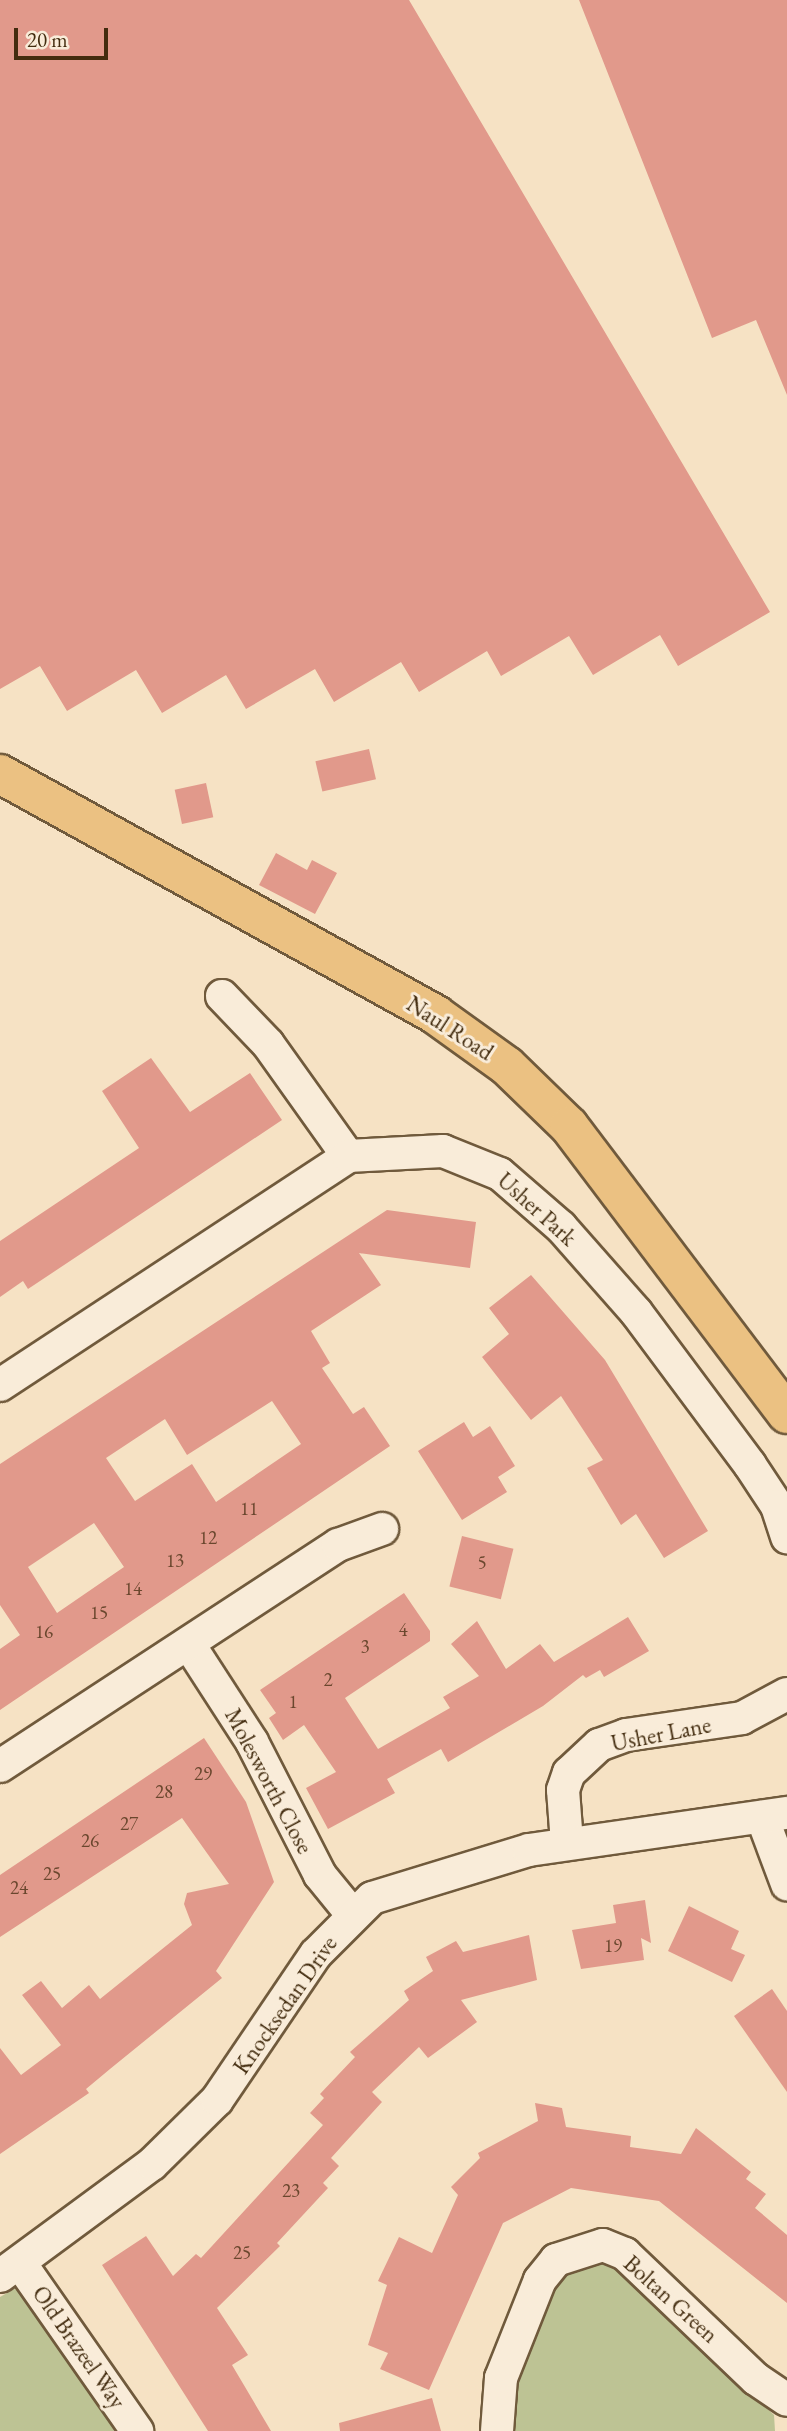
<!DOCTYPE html>
<html>
<head>
<meta charset="utf-8">
<style>
	body { margin:0 }
	#map { position:relative; width:787px; height:2431px; overflow:hidden; background:#f6e2c4; font-family:"EB Garamond",serif }
	div>[style] { position:absolute }
	.green>* { inset:0; background:#bdc394 }
	.building>* { inset:0; background:#e1998b; transform-origin:0 0 }
	.roads { filter:drop-shadow(2px 0 #705a3c) drop-shadow(-2px 0 #705a3c) drop-shadow(0 2px #705a3c) drop-shadow(0 -2px #705a3c) }
	.minor>* { height:32px; margin:-16px; padding:0 16px; transform-origin:16px; border-radius:16px; background:#f9ecd9 }
	.major>* { height:38px; margin:-19px; padding:0 19px; transform-origin:19px; border-radius:19px; background:#ebc182 }
	span { translate:-50% -50%; white-space:nowrap; text-align:center; line-height:1.15; -webkit-text-stroke:6px #f9ecd9; paint-order:stroke }
	.number-label { font-size:19px; color:#6a472e }
	.number-label span { -webkit-text-stroke-width:0 }
	.street-label { font-size:23px; color:#432c0f }
	.scale { position:absolute; left:14px; top:28px; width:94px; height:32px; box-sizing:border-box; border:4px solid #432c0f; border-top:0; padding-left:9px; font-size:21px; line-height:24px; white-space:nowrap; color:#432c0f; -webkit-text-stroke:5px #f9ecd9; paint-order:stroke }
</style>
</head>
<body>
<div id="map">
	<div class="green">
		<i style="clip-path:polygon(601px 2262px,625px 2271px,774px 2415px,775px 2431px,512px 2431px,511px 2396px,536px 2322px,564px 2274px)"></i>
		<i style="clip-path:polygon(14px 2289px,27px 2293px,120px 2431px,0 2431px,0 2297px)"></i>
	</div>
	<div class="building">
		<i style="clip-path:polygon(0 0,409px 0,770px 612px,678px 666px,660px 635px,593px 675px,569px 636px,501px 676px,487px 651px,419px 692px,401px 662px,334px 702px,315px 669px,246px 709px,226px 675px,162px 713px,136px 670px,67px 711px,40px 666px,0 689px)"></i>
		<i style="clip-path:polygon(579px 0,787px 0,787px 395px,756px 320px,712px 338px)"></i>
		<i style="left:369px;top:749px;width:31px;height:55px;rotate:77deg"></i>
		<i style="left:206px;top:783px;width:35px;height:32px;rotate:78deg"></i>
		<i style="clip-path:polygon(276px 853px,307px 870px,312px 860px,337px 873px,315px 914px,259px 885px)"></i>
		<i style="clip-path:polygon(151px 1058px,190px 1112px,250px 1073px,282px 1120px,28px 1289px,23px 1281px,0 1297px,0 1241px,139px 1148px,102px 1091px)"></i>
		<i style="clip-path:polygon(evenodd,387px 1210px,476px 1222px,470px 1268px,359px 1253px,381px 1285px,311px 1331px,330px 1363px,322px 1368px,353px 1414px,364px 1407px,390px 1446px,0 1710px,0 1649px,20px 1635px,0 1605px,0 1464px,387px 1210px,272px 1401px,301px 1444px,216px 1502px,192px 1464px,135px 1501px,106px 1458px,165px 1419px,187px 1455px,272px 1401px,387px 1210px,94px 1523px,124px 1567px,57px 1613px,28px 1567px,94px 1523px)"></i>
		<i style="clip-path:polygon(531px 1275px,605px 1360px,708px 1531px,664px 1558px,636px 1514px,621px 1525px,587px 1468px,603px 1460px,561px 1396px,531px 1420px,482px 1357px,509px 1334px,489px 1308px)"></i>
		<i style="clip-path:polygon(464px 1422px,473px 1437px,490px 1426px,515px 1466px,498px 1477px,507px 1492px,462px 1520px,418px 1451px)"></i>
		<i style="left:462px;top:1536px;width:53px;height:52px;rotate:14deg"></i>
		<i style="clip-path:polygon(404px 1593px,430px 1631px,430px 1641px,345px 1698px,378px 1749px,450px 1708px,443px 1697px,479px 1676px,451px 1644px,477px 1621px,506px 1669px,540px 1644px,554px 1662px,628px 1617px,649px 1651px,604px 1677px,600px 1670px,586px 1678px,583px 1675px,543px 1706px,448px 1762px,441px 1749px,387px 1779px,395px 1793px,328px 1829px,306px 1788px,336px 1772px,304px 1725px,283px 1740px,269px 1718px,276px 1713px,260px 1690px)"></i>
		<i style="clip-path:polygon(204px 1738px,246px 1802px,274px 1882px,216px 1971px,222px 1978px,110px 2069px,86px 2089px,89px 2093px,0 2154px,0 2048px,21px 2075px,61px 2045px,22px 1995px,41px 1981px,62px 2008px,89px 1985px,100px 1999px,192px 1925px,184px 1904px,187px 1893px,229px 1884px,182px 1818px,0 1937px,0 1875px)"></i>
		<i style="clip-path:polygon(645px 1900px,651px 1943px,641px 1938px,644px 1960px,581px 1969px,572px 1930px,616px 1923px,613px 1905px)"></i>
		<i style="clip-path:polygon(689px 1906px,739px 1931px,731px 1949px,745px 1955px,732px 1982px,668px 1951px)"></i>
		<i style="clip-path:polygon(529px 1935px,537px 1980px,461px 2000px,477px 2022px,428px 2058px,419px 2047px,372px 2092px,382px 2102px,331px 2158px,339px 2166px,323px 2183px,328px 2188px,277px 2243px,280px 2246px,217px 2308px,248px 2355px,232px 2365px,271px 2431px,208px 2431px,102px 2265px,146px 2236px,173px 2276px,196px 2254px,201px 2258px,323px 2125px,310px 2113px,324px 2098px,320px 2094px,355px 2057px,350px 2052px,409px 2000px,404px 1991px,433px 1971px,426px 1957px,456px 1941px,463px 1952px)"></i>
		<i style="clip-path:polygon(772px 1989px,787px 2011px,787px 2092px,734px 2016px)"></i>
		<i style="clip-path:polygon(535px 2103px,562px 2108px,566px 2127px,631px 2136px,630px 2147px,681px 2154px,696px 2128px,751px 2172px,746px 2179px,766px 2194px,755px 2208px,787px 2235px,787px 2303px,659px 2201px,571px 2188px,503px 2223px,429px 2390px,380px 2369px,388px 2353px,368px 2345px,387px 2285px,378px 2281px,399px 2237px,432px 2253px,458px 2195px,451px 2187px,480px 2158px,478px 2153px,538px 2121px)"></i>
		<i style="clip-path:polygon(432px 2398px,441px 2431px,340px 2431px,339px 2423px)"></i>
	</div>
	<div class="roads">
		<div class="minor">
			<i style="left:222px;top:996px;width:66px;rotate:46.2deg"></i>
			<i style="left:268px;top:1044px;width:138px;rotate:54.5deg"></i>
			<i style="left:0;top:1385px;width:417px;rotate:-33.3deg"></i>
			<i style="left:348px;top:1156px;width:95px;rotate:-3deg"></i>
			<i style="left:443px;top:1151px;width:61px;rotate:22deg"></i>
			<i style="left:500px;top:1174px;width:81px;rotate:41deg"></i>
			<i style="left:561px;top:1227px;width:113px;rotate:48.6deg"></i>
			<i style="left:636px;top:1312px;width:191px;rotate:53.3deg"></i>
			<i style="left:750px;top:1465px;width:49px;rotate:56.6deg"></i>
			<i style="left:777px;top:1506px;width:33px;rotate:72deg"></i>
			<i style="left:190px;top:1646px;width:114px;rotate:57.1deg"></i>
			<i style="left:252px;top:1742px;width:149px;rotate:62.9deg"></i>
			<i style="left:320px;top:1875px;width:49px;rotate:50.8deg"></i>
			<i style="left:0;top:1766px;width:404px;rotate:-33.2deg"></i>
			<i style="left:338px;top:1545px;width:47px;rotate:-20deg"></i>
			<i style="left:762px;top:1817px;width:72px;rotate:69.5deg"></i>
			<i style="left:567px;top:1843px;width:53px;rotate:-94.3deg"></i>
			<i style="left:563px;top:1790px;width:18px;rotate:-71deg"></i>
			<i style="left:569px;top:1773px;width:41px;rotate:-43deg"></i>
			<i style="left:599px;top:1745px;width:29px;rotate:-20deg"></i>
			<i style="left:626px;top:1735px;width:117px;rotate:-8.3deg"></i>
			<i style="left:742px;top:1718px;width:51px;rotate:-28.1deg"></i>
			<i style="left:20px;top:2263px;width:205px;rotate:55.1deg"></i>
			<i style="left:0;top:2276px;width:189px;rotate:-36.4deg"></i>
			<i style="left:152px;top:2164px;width:91px;rotate:-44.6deg"></i>
			<i style="left:217px;top:2100px;width:176px;rotate:-55.9deg"></i>
			<i style="left:316px;top:1954px;width:79px;rotate:-45deg"></i>
			<i style="left:372px;top:1898px;width:164px;rotate:-17deg"></i>
			<i style="left:529px;top:1850px;width:261px;rotate:-8.2deg"></i>
			<i style="left:497px;top:2431px;width:53px;rotate:-85.7deg"></i>
			<i style="left:501px;top:2378px;width:105px;rotate:-68.3deg"></i>
			<i style="left:540px;top:2280px;width:26px;rotate:-51deg"></i>
			<i style="left:556px;top:2260px;width:49px;rotate:-17.7deg"></i>
			<i style="left:603px;top:2245px;width:24px;rotate:22deg"></i>
			<i style="left:625px;top:2254px;width:181px;rotate:43.7deg"></i>
			<i style="left:756px;top:2379px;width:37px;rotate:34deg"></i>
		</div>
		<div class="major">
			<i style="left:0;top:774px;width:498px;rotate:28.9deg"></i>
			<i style="left:436px;top:1015px;width:87px;rotate:35.7deg"></i>
			<i style="left:507px;top:1066px;width:86px;rotate:44.1deg"></i>
			<i style="left:569px;top:1126px;width:361px;rotate:52.9deg"></i>
		</div>
	</div>
	<div class="number-label">
		<span style="left:249px;top:1509px">11</span>
		<span style="left:208px;top:1538px">12</span>
		<span style="left:175px;top:1561px">13</span>
		<span style="left:482px;top:1563px">5</span>
		<span style="left:133px;top:1589px">14</span>
		<span style="left:99px;top:1613px">15</span>
		<span style="left:403px;top:1630px">4</span>
		<span style="left:44px;top:1632px">16</span>
		<span style="left:365px;top:1647px">3</span>
		<span style="left:328px;top:1680px">2</span>
		<span style="left:293px;top:1702px">1</span>
		<span style="left:203px;top:1774px">29</span>
		<span style="left:164px;top:1792px">28</span>
		<span style="left:129px;top:1824px">27</span>
		<span style="left:90px;top:1841px">26</span>
		<span style="left:52px;top:1874px">25</span>
		<span style="left:19px;top:1888px">24</span>
		<span style="left:613px;top:1946px">19</span>
		<span style="left:291px;top:2191px">23</span>
		<span style="left:242px;top:2253px">25</span>
	</div>
	<div class="street-label">
		<span style="left:450px;top:1028px;rotate:33deg">Naul Road</span>
		<span style="left:537px;top:1209px;rotate:42deg">Usher Park</span>
		<span style="left:661px;top:1734px;rotate:-11deg">Usher Lane</span>
		<span style="left:269px;top:1781px;rotate:62deg">Molesworth Close</span>
		<span style="left:285px;top:2005px;rotate:-55deg">Knocksedan Drive</span>
		<span style="left:671px;top:2299px;rotate:42deg">Boltan Green</span>
		<span style="left:79px;top:2347px;rotate:55deg">Old Brazeel Way</span>
	</div>
	<div class="scale">20 m</div>
</div>
</body>
</html>
